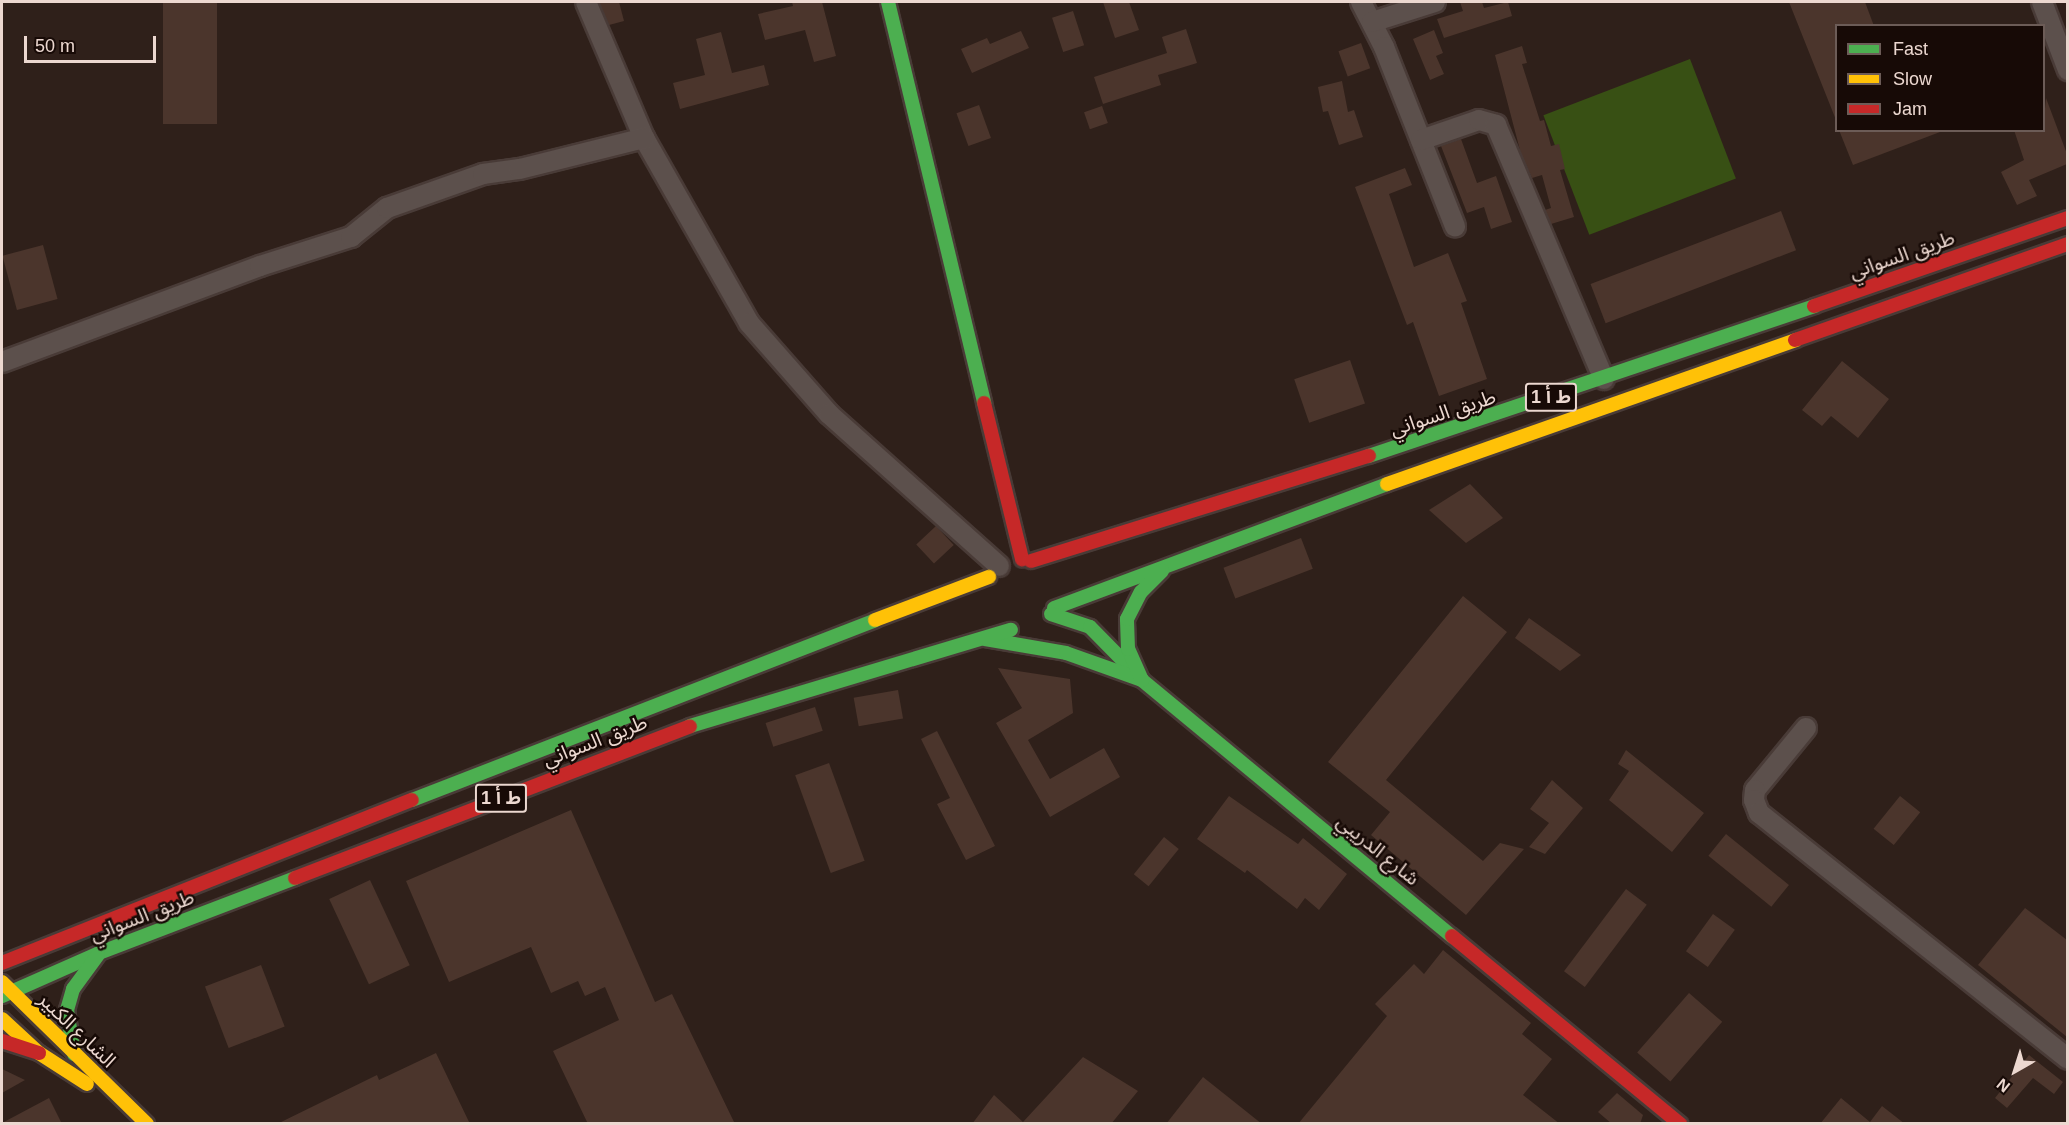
<!DOCTYPE html>
<html>
<head>
<meta charset="utf-8">
<style>
	body { margin:0 }
	#map { position:relative; width:2069px; height:1125px; overflow:hidden; background:#2f201a; font-family:Helvetica,"Noto Sans Arabic",sans-serif }
	div>[style] { position:absolute }
	.green>* { inset:0; background:#385014; transform-origin:0 0 }
	.building>* { inset:0; background:#4b352c; transform-origin:0 0 }
	.roads { filter:drop-shadow(2px 0 #493b37) drop-shadow(-2px 0 #493b37) drop-shadow(0 2px #493b37) drop-shadow(0 -2px #493b37) }
	.street>* { height:20px; margin:-10px; padding:0 10px; transform-origin:10px; border-radius:10px; background:#5c504c }
	.fast>* { height:14px; margin:-7px; padding:0 7px; transform-origin:7px; border-radius:7px; background:#4caf50 }
	.slow>* { height:14px; margin:-7px; padding:0 7px; transform-origin:7px; border-radius:7px; background:#ffc107 }
	.jam>* { height:14px; margin:-7px; padding:0 7px; transform-origin:7px; border-radius:7px; background:#c62828 }
	span { translate:-50% -50%; white-space:nowrap; text-align:center; line-height:1.15; -webkit-text-stroke:5px #170a06; paint-order:stroke }
	.shield-label span { padding:2px 4px; background:#170a06; border:2px solid; border-radius:4px; -webkit-text-stroke-width:0 }
	.shield-label { font-size:18px; color:#ecd8d0; font-weight:700 }
	.street-label { font-size:20px; color:#ecd8d0 }
	.frame { position:absolute; inset:0; border:3px solid #ecd8d0; pointer-events:none }
	.legend { position:absolute; left:1835px; top:24px; width:210px; height:108px; box-sizing:border-box; background:#170a06; border:2px solid #6c5c57; margin:0; padding:8px 10px; list-style:none; font-size:18px; color:#ecd8d0 }
	.legend li { display:flex; align-items:center; gap:12px; height:30px }
	.legend b { width:30px; border:2px solid #6c5c57 }
	.north { position:absolute; left:1985px; top:1041px; width:60px; height:60px; -webkit-text-stroke:4px #170a06; paint-order:stroke; rotate:219deg; font-size:16px; font-weight:700; line-height:24px; text-align:center; color:#ecd8d0 }
	.north::after { content:''; display:block; margin:auto; width:21px; height:27px; background:#ecd8d0; clip-path:polygon(50% 0,100% 100%,50% 72%,0 100%) }
	.scale { position:absolute; left:24px; top:36px; width:132px; height:27px; box-sizing:border-box; border:3px solid #ecd8d0; border-top:0; padding-left:8px; font-size:18px; line-height:21px; white-space:nowrap; color:#ecd8d0; -webkit-text-stroke:4px #170a06; paint-order:stroke }
</style>
</head>
<body>
<div id="map">
	<div class="green">
		<i style="left:1690px;top:59px;width:128px;height:157px;rotate:69deg"></i>
	</div>
	<div class="building">
		<i style="left:163px;top:2px;width:54px;height:122px"></i>
		<i style="clip-path:polygon(599px 2px,619px 2px,624px 21px,609px 25px)"></i>
		<i style="clip-path:polygon(792px 2px,822px 2px,836px 56px,814px 62px,805px 30px,765px 40px,758px 14px,793px 6px)"></i>
		<i style="clip-path:polygon(1103px 2px,1129px 2px,1139px 30px,1115px 38px)"></i>
		<i style="clip-path:polygon(1460px 2px,1482px 2px,1484px 8px,1508px 2px,1512px 16px,1444px 38px,1437px 19px,1463px 11px)"></i>
		<i style="clip-path:polygon(1789px 2px,1865px 2px,1874px 26px,1836px 26px,1836px 120px)"></i>
		<i style="left:1073px;top:11px;width:36px;height:22px;rotate:72deg"></i>
		<i style="clip-path:polygon(1186px 29px,1197px 63px,1158px 75px,1161px 85px,1103px 104px,1094px 77px,1167px 53px,1162px 37px)"></i>
		<i style="clip-path:polygon(1434px 30px,1443px 53px,1436px 56px,1444px 74px,1430px 80px,1413px 39px)"></i>
		<i style="clip-path:polygon(1021px 31px,1029px 48px,972px 73px,961px 49px,987px 38px,990px 44px)"></i>
		<i style="clip-path:polygon(721px 32px,732px 73px,764px 65px,769px 85px,680px 109px,673px 83px,705px 75px,696px 39px)"></i>
		<i style="left:1361px;top:43px;width:27px;height:24px;rotate:70deg"></i>
		<i style="clip-path:polygon(1522px 46px,1527px 63px,1522px 64px,1540px 121px,1544px 120px,1551px 146px,1559px 144px,1565px 169px,1560px 170px,1574px 217px,1551px 224px,1545px 210px,1551px 208px,1542px 175px,1532px 178px,1521px 154px,1495px 55px)"></i>
		<i style="clip-path:polygon(1342px 81px,1348px 112px,1354px 110px,1363px 137px,1339px 145px,1328px 111px,1323px 112px,1318px 87px)"></i>
		<i style="clip-path:polygon(2046px 98px,2067px 154px,2067px 164px,2029px 180px,2037px 196px,2017px 205px,2001px 172px,2024px 160px,2014px 130px,2043px 130px)"></i>
		<i style="left:979px;top:105px;width:35px;height:24px;rotate:70deg"></i>
		<i style="left:1102px;top:106px;width:18px;height:19px;rotate:71deg"></i>
		<i style="clip-path:polygon(1839px 130px,1940px 130px,1940px 132px,1853px 165px)"></i>
		<i style="clip-path:polygon(1461px 139px,1477px 183px,1496px 176px,1512px 222px,1491px 229px,1484px 207px,1467px 213px,1441px 146px)"></i>
		<i style="clip-path:polygon(1405px 168px,1412px 185px,1389px 194px,1414px 267px,1448px 253px,1467px 301px,1461px 303px,1487px 379px,1439px 396px,1413px 322px,1407px 325px,1355px 187px)"></i>
		<i style="left:1781px;top:211px;width:42px;height:204px;rotate:69deg"></i>
		<i style="left:43px;top:245px;width:56px;height:42px;rotate:75deg"></i>
		<i style="left:1350px;top:360px;width:46px;height:59px;rotate:71deg"></i>
		<i style="clip-path:polygon(1842px 361px,1889px 399px,1858px 438px,1831px 416px,1822px 426px,1802px 410px)"></i>
		<i style="clip-path:polygon(1470px 484px,1503px 518px,1466px 543px,1429px 510px)"></i>
		<i style="left:936px;top:526px;width:26px;height:27px;rotate:47deg"></i>
		<i style="left:1301px;top:538px;width:33px;height:83px;rotate:69deg"></i>
		<i style="clip-path:polygon(1463px 596px,1507px 632px,1386px 780px,1483px 861px,1500px 843px,1524px 849px,1466px 915px,1371px 835px,1390px 812px,1328px 762px)"></i>
		<i style="clip-path:polygon(1529px 618px,1581px 655px,1560px 671px,1515px 638px)"></i>
		<i style="clip-path:polygon(998px 668px,1070px 679px,1073px 713px,1028px 740px,1050px 779px,1104px 748px,1120px 777px,1050px 817px,996px 723px,1022px 708px)"></i>
		<i style="left:898px;top:690px;width:29px;height:45px;rotate:80deg"></i>
		<i style="left:815px;top:707px;width:25px;height:52px;rotate:72deg"></i>
		<i style="clip-path:polygon(937px 731px,995px 846px,966px 860px,937px 804px,950px 798px,921px 739px)"></i>
		<i style="clip-path:polygon(1626px 750px,1704px 813px,1672px 852px,1609px 800px,1629px 771px,1618px 764px)"></i>
		<i style="left:829px;top:763px;width:104px;height:36px;rotate:70deg"></i>
		<i style="clip-path:polygon(1552px 780px,1583px 808px,1545px 854px,1529px 847px,1549px 823px,1530px 809px)"></i>
		<i style="clip-path:polygon(1229px 796px,1298px 844px,1303px 838px,1347px 874px,1319px 910px,1305px 898px,1297px 909px,1247px 870px,1245px 873px,1197px 839px)"></i>
		<i style="left:1900px;top:796px;width:26px;height:42px;rotate:39deg"></i>
		<i style="clip-path:polygon(571px 810px,655px 1002px,672px 994px,735px 1124px,588px 1124px,553px 1051px,619px 1020px,605px 987px,585px 996px,578px 981px,551px 993px,531px 947px,449px 982px,406px 881px)"></i>
		<i style="left:1726px;top:834px;width:81px;height:28px;rotate:39deg"></i>
		<i style="left:1164px;top:837px;width:19px;height:48px;rotate:39deg"></i>
		<i style="left:370px;top:880px;width:94px;height:45px;rotate:65deg"></i>
		<i style="left:1626px;top:889px;width:26px;height:103px;rotate:37deg"></i>
		<i style="clip-path:polygon(2025px 908px,2067px 940px,2067px 1037px,1978px 965px)"></i>
		<i style="left:1713px;top:914px;width:27px;height:46px;rotate:36deg"></i>
		<i style="clip-path:polygon(1443px 950px,1531px 1023px,1522px 1034px,1552px 1059px,1523px 1095px,1560px 1124px,1298px 1124px,1387px 1016px,1375px 1004px,1414px 964px,1424px 974px)"></i>
		<i style="left:261px;top:965px;width:66px;height:60px;rotate:69deg"></i>
		<i style="left:1689px;top:993px;width:44px;height:79px;rotate:41deg"></i>
		<i style="clip-path:polygon(436px 1053px,470px 1124px,277px 1124px,377px 1075px,379px 1080px)"></i>
		<i style="clip-path:polygon(2029px 1055px,2063px 1082px,2054px 1094px,2033px 1078px,2007px 1108px,1995px 1098px)"></i>
		<i style="clip-path:polygon(1083px 1057px,1138px 1091px,1111px 1124px,972px 1124px,994px 1095px,1023px 1122px)"></i>
		<i style="clip-path:polygon(2px 1069px,25px 1080px,2px 1093px)"></i>
		<i style="clip-path:polygon(1203px 1077px,1262px 1124px,1166px 1124px)"></i>
		<i style="clip-path:polygon(1617px 1093px,1643px 1115px,1640px 1124px,1612px 1124px,1598px 1112px)"></i>
		<i style="clip-path:polygon(49px 1098px,62px 1124px,2px 1124px,2px 1123px)"></i>
		<i style="clip-path:polygon(1841px 1098px,1870px 1122px,1882px 1106px,1905px 1124px,1820px 1124px)"></i>
	</div>
	<div class="roads">
		<div class="street">
			<i style="left:586px;top:2px;width:148px;rotate:66.9deg"></i>
			<i style="left:644px;top:138px;width:213px;rotate:60.4deg"></i>
			<i style="left:749px;top:323px;width:121px;rotate:48.7deg"></i>
			<i style="left:829px;top:414px;width:228px;rotate:41.8deg"></i>
			<i style="left:1361px;top:2px;width:51px;rotate:62.9deg"></i>
			<i style="left:1384px;top:47px;width:193px;rotate:68.4deg"></i>
			<i style="left:2042px;top:2px;width:73px;rotate:69.1deg"></i>
			<i style="left:1372px;top:22px;width:66px;rotate:-17.6deg"></i>
			<i style="left:1421px;top:140px;width:61px;rotate:-19deg"></i>
			<i style="left:1479px;top:120px;width:18px;rotate:16deg"></i>
			<i style="left:1496px;top:125px;width:276px;rotate:67deg"></i>
			<i style="left:2px;top:362px;width:275px;rotate:-20.4deg"></i>
			<i style="left:260px;top:266px;width:96px;rotate:-17.7deg"></i>
			<i style="left:351px;top:237px;width:46px;rotate:-38.9deg"></i>
			<i style="left:387px;top:208px;width:102px;rotate:-19.5deg"></i>
			<i style="left:483px;top:174px;width:37px;rotate:-8deg"></i>
			<i style="left:520px;top:169px;width:128px;rotate:-14deg"></i>
			<i style="left:1806px;top:728px;width:80px;rotate:129.4deg"></i>
			<i style="left:1755px;top:790px;width:10px;rotate:96deg"></i>
			<i style="left:1754px;top:800px;width:14px;rotate:69deg"></i>
			<i style="left:1759px;top:813px;width:395px;rotate:38.5deg"></i>
		</div>
		<div class="fast">
			<i style="left:888px;top:2px;width:412px;rotate:76.5deg"></i>
			<i style="left:1369px;top:456px;width:470px;rotate:-18.6deg"></i>
			<i style="left:1054px;top:608px;width:355px;rotate:-20.4deg"></i>
			<i style="left:1051px;top:614px;width:41px;rotate:18.4deg"></i>
			<i style="left:1090px;top:627px;width:74px;rotate:45.5deg"></i>
			<i style="left:1142px;top:680px;width:402px;rotate:39.6deg"></i>
			<i style="left:985px;top:639px;width:82px;rotate:9.8deg"></i>
			<i style="left:1066px;top:653px;width:81px;rotate:19.6deg"></i>
			<i style="left:1142px;top:680px;width:34px;rotate:-114deg"></i>
			<i style="left:1128px;top:649px;width:30px;rotate:-92deg"></i>
			<i style="left:1127px;top:619px;width:30px;rotate:-63deg"></i>
			<i style="left:1141px;top:592px;width:30px;rotate:-45deg"></i>
			<i style="left:690px;top:726px;width:335px;rotate:-16.7deg"></i>
			<i style="left:412px;top:800px;width:497px;rotate:-21.2deg"></i>
			<i style="left:2px;top:996px;width:106px;rotate:-23.9deg"></i>
			<i style="left:99px;top:953px;width:210px;rotate:-20.9deg"></i>
			<i style="left:74px;top:1054px;width:45px;rotate:-99deg"></i>
			<i style="left:67px;top:1010px;width:22px;rotate:-74deg"></i>
			<i style="left:73px;top:989px;width:42px;rotate:-53.7deg"></i>
		</div>
		<div class="slow">
			<i style="left:1387px;top:484px;width:433px;rotate:-19.4deg"></i>
			<i style="left:875px;top:620px;width:122px;rotate:-20.7deg"></i>
			<i style="left:2px;top:982px;width:203px;rotate:44.4deg"></i>
			<i style="left:2px;top:1019px;width:50px;rotate:42.6deg"></i>
			<i style="left:39px;top:1053px;width:57px;rotate:32.9deg"></i>
		</div>
		<div class="jam">
			<i style="left:1814px;top:306px;width:269px;rotate:-19.1deg"></i>
			<i style="left:1795px;top:340px;width:289px;rotate:-19.4deg"></i>
			<i style="left:984px;top:403px;width:161px;rotate:76.3deg"></i>
			<i style="left:1031px;top:561px;width:354px;rotate:-17.3deg"></i>
			<i style="left:295px;top:878px;width:423px;rotate:-21deg"></i>
			<i style="left:1452px;top:936px;width:296px;rotate:39.5deg"></i>
			<i style="left:2px;top:963px;width:441px;rotate:-21.7deg"></i>
			<i style="left:2px;top:1041px;width:39px;rotate:18deg"></i>
		</div>
	</div>
	<div class="shield-label">
		<span style="left:1551px;top:397px">ط أ 1</span>
		<span style="left:501px;top:798px">ط أ 1</span>
	</div>
	<div class="street-label">
		<span style="left:1902px;top:255px;rotate:-19deg">طريق السواني</span>
		<span style="left:1443px;top:413px;rotate:-18deg">طريق السواني</span>
		<span style="left:595px;top:741px;rotate:-21deg">طريق السواني</span>
		<span style="left:1378px;top:850px;rotate:39deg">شارع الدريبي</span>
		<span style="left:142px;top:916px;rotate:-21deg">طريق السواني</span>
		<span style="left:77px;top:1030px;rotate:44deg">الشارع الكبير</span>
	</div>
	<div class="frame"></div>
	<ul class="legend">
	<li><b style="height:8px;background:#4caf50"></b>Fast</li>
	<li><b style="height:8px;background:#ffc107"></b>Slow</li>
	<li><b style="height:8px;background:#c62828"></b>Jam</li>
	</ul>
	<div class="north">N</div>
	<div class="scale">50 m</div>
</div>
</body>
</html>
